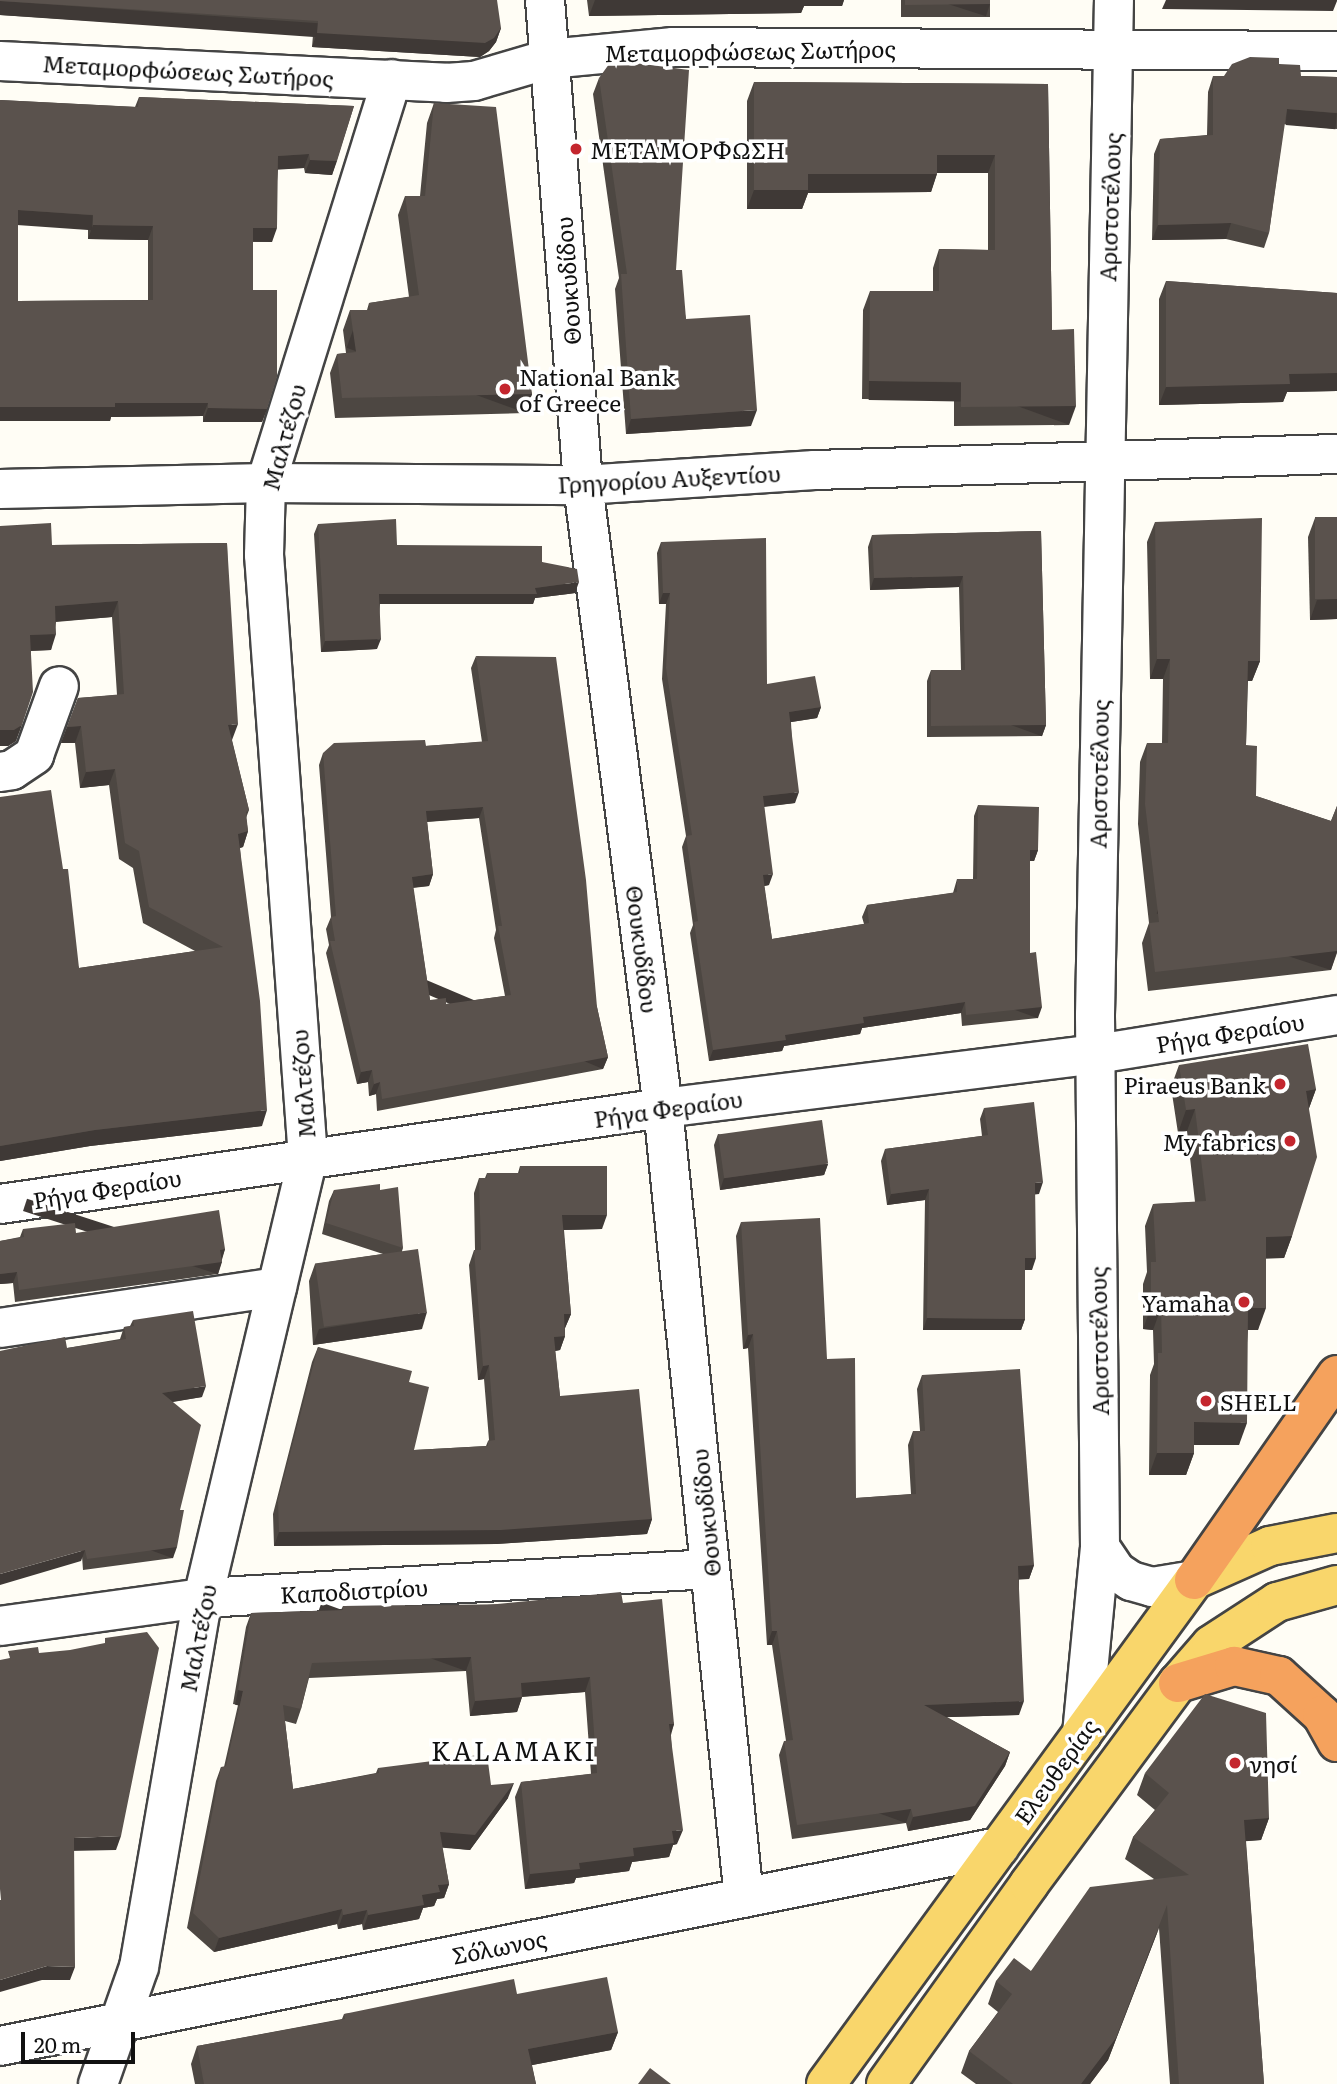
<!DOCTYPE html>
<html>
<head>
<meta charset="utf-8">
<style>
	body { margin:0 }
	#map { position:relative; width:1337px; height:2084px; overflow:hidden; background:#fffdf5; font-family:Literata,serif }
	div>[style] { position:absolute }
	.roads { filter:drop-shadow(2px 0 #444) drop-shadow(-2px 0 #444) drop-shadow(0 2px #444) drop-shadow(0 -2px #444) }
	.minor>* { height:38px; margin:-19px; padding:0 19px; transform-origin:19px; border-radius:19px; background:#fff }
	.major>* { height:38px; margin:-19px; padding:0 19px; transform-origin:19px; border-radius:19px; background:#f9d66b }
	.highway>* { height:38px; margin:-19px; padding:0 19px; transform-origin:19px; border-radius:19px; background:#f5a25d }
	.wall>* { inset:0; background:#4d4742; transform-origin:0 0 }
	.shaded-wall>* { inset:0; background:#3f3936; transform-origin:0 0 }
	.building>* { inset:0; background:#5a524d; transform-origin:0 0 }
	.dots>* { width:19px; height:19px; translate:-50% -50%; box-sizing:border-box; border:4px solid #fff; border-radius:50% }
	span { translate:-50% -50%; white-space:nowrap; text-align:center; line-height:1.15; -webkit-text-stroke:7px #fff; paint-order:stroke }
	.street-label { font-size:23px; color:#111 }
	.poi-label { font-size:23px; color:#111 }
	.left { translate:0 -50%; text-align:left }
	.right { translate:-100% -50%; text-align:right }
	.quarter-label { font-size:26px; color:#111; letter-spacing:2px }
	.scale { position:absolute; left:21px; top:2032px; width:114px; height:32px; box-sizing:border-box; border:4px solid #111; border-top:0; padding-left:9px; font-size:21px; line-height:24px; white-space:nowrap; color:#111; -webkit-text-stroke:5px #fff; paint-order:stroke }
</style>
</head>
<body>
<div id="map">
	<div class="roads">
		<div class="minor">
			<i style="left:545px;top:0;width:486px;rotate:85.5deg"></i>
			<i style="left:583px;top:485px;width:628px;rotate:82.68deg"></i>
			<i style="left:663px;top:1108px;width:794px;rotate:84.15deg"></i>
			<i style="left:0;top:61px;width:447px;rotate:2.8deg"></i>
			<i style="left:446px;top:83px;width:28px;rotate:-4deg"></i>
			<i style="left:474px;top:81px;width:78px;rotate:-16.3deg"></i>
			<i style="left:549px;top:59px;width:125px;rotate:-5.5deg"></i>
			<i style="left:673px;top:47px;width:664px;rotate:0.35deg"></i>
			<i style="left:0;top:489px;width:266px;rotate:-1.3deg"></i>
			<i style="left:266px;top:483px;width:317px;rotate:0.4deg"></i>
			<i style="left:583px;top:485px;width:232px;rotate:-3.7deg"></i>
			<i style="left:815px;top:470px;width:522px;rotate:-1.76deg"></i>
			<i style="left:0;top:772px;width:12px;rotate:-9deg"></i>
			<i style="left:12px;top:770px;width:27px;rotate:-34deg"></i>
			<i style="left:34px;top:755px;width:73px;rotate:-70.1deg"></i>
			<i style="left:0;top:1204px;width:670px;rotate:-8.24deg"></i>
			<i style="left:663px;top:1108px;width:437px;rotate:-7.1deg"></i>
			<i style="left:1097px;top:1054px;width:243px;rotate:-9.2deg"></i>
			<i style="left:0;top:1328px;width:280px;rotate:-8.4deg"></i>
			<i style="left:1100px;top:1547px;width:29px;rotate:56deg"></i>
			<i style="left:1116px;top:1571px;width:18px;rotate:34deg"></i>
			<i style="left:1131px;top:1581px;width:22px;rotate:16deg"></i>
			<i style="left:1152px;top:1587px;width:43px;rotate:-9.5deg"></i>
			<i style="left:0;top:1626px;width:205px;rotate:-7.9deg"></i>
			<i style="left:203px;top:1598px;width:508px;rotate:-3.27deg"></i>
			<i style="left:1082px;top:1734px;width:188px;rotate:-84.5deg"></i>
			<i style="left:1100px;top:1547px;width:532px;rotate:-90.54deg"></i>
			<i style="left:1095px;top:1015px;width:1015px;rotate:-88.93deg"></i>
			<i style="left:0;top:2046px;width:1019px;rotate:-11.27deg"></i>
			<i style="left:98px;top:2084px;width:124px;rotate:-70.7deg"></i>
			<i style="left:139px;top:1967px;width:375px;rotate:-80.2deg"></i>
			<i style="left:203px;top:1598px;width:452px;rotate:-76.6deg"></i>
			<i style="left:308px;top:1158px;width:605px;rotate:-94.17deg"></i>
			<i style="left:264px;top:555px;width:72px;rotate:-88.4deg"></i>
			<i style="left:266px;top:483px;width:423px;rotate:-72.7deg"></i>
		</div>
		<div class="major">
			<i style="left:826px;top:2084px;width:624px;rotate:-53.86deg"></i>
			<i style="left:1194px;top:1580px;width:83px;rotate:-24.1deg"></i>
			<i style="left:1270px;top:1546px;width:68px;rotate:-11deg"></i>
			<i style="left:886px;top:2084px;width:246px;rotate:-54.4deg"></i>
			<i style="left:1029px;top:1884px;width:250px;rotate:-53.5deg"></i>
			<i style="left:1178px;top:1683px;width:50px;rotate:-49deg"></i>
			<i style="left:1211px;top:1645px;width:79px;rotate:-33.1deg"></i>
			<i style="left:1277px;top:1602px;width:62px;rotate:-15.8deg"></i>
		</div>
		<div class="highway">
			<i style="left:1194px;top:1580px;width:250px;rotate:-55.1deg"></i>
			<i style="left:1178px;top:1683px;width:59px;rotate:-16.9deg"></i>
			<i style="left:1234px;top:1666px;width:46px;rotate:12.5deg"></i>
			<i style="left:1279px;top:1676px;width:58px;rotate:42.2deg"></i>
			<i style="left:1322px;top:1715px;width:31px;rotate:61deg"></i>
		</div>
	</div>
	<div class="wall">
		<i style="clip-path:polygon(0 0,501px 28px,496px 42px,489px 51px,480px 57px,312px 47px,313px 35px,0 15px)"></i>
		<i style="clip-path:polygon(587px 0,844px 0,842px 6px,804px 6px,801px 13px,589px 16px)"></i>
		<i style="left:901px;top:0;width:89px;height:17px"></i>
		<i style="clip-path:polygon(1279px 64px,1301px 76px,1337px 77px,1337px 129px,1284px 124px,1269px 233px,1264px 248px,1226px 239px,1152px 240px,1154px 154px,1160px 139px,1207px 135px,1208px 92px,1213px 76px,1224px 76px)"></i>
		<i style="clip-path:polygon(599px 78px,676px 270px,686px 319px,751px 426px,626px 434px,615px 289px,619px 278px,593px 94px)"></i>
		<i style="clip-path:polygon(754px 82px,1048px 84px,1052px 330px,1069px 425px,954px 426px,954px 400px,862px 399px,863px 310px,870px 291px,933px 291px,933px 268px,939px 249px,988px 250px,988px 173px,937px 173px,931px 192px,808px 193px,802px 209px,747px 209px,747px 101px)"></i>
		<i style="clip-path:polygon(evenodd,139px 97px,354px 106px,332px 175px,305px 173px,304px 168px,278px 169px,272px 242px,253px 242px,253px 290px,267px 409px,262px 422px,203px 422px,203px 416px,111px 417px,110px 421px,0 421px,0 100px,135px 107px,139px 97px,18px 224px,88px 229px,88px 239px,148px 240px,148px 300px,18px 301px,18px 224px)"></i>
		<i style="clip-path:polygon(434px 103px,532px 394px,525px 413px,335px 418px,330px 373px,337px 354px,346px 353px,343px 330px,350px 310px,367px 310px,369px 303px,409px 297px,398px 215px,405px 196px,420px 196px,427px 123px)"></i>
		<i style="clip-path:polygon(1166px 281px,1337px 293px,1337px 391px,1287px 392px,1283px 402px,1159px 405px,1159px 299px)"></i>
		<i style="clip-path:polygon(1337px 517px,1337px 619px,1310px 620px,1308px 537px,1315px 518px)"></i>
		<i style="clip-path:polygon(1155px 522px,1260px 661px,1252px 681px,1248px 681px,1246px 745px,1256px 796px,1331px 821px,1337px 806px,1337px 953px,1331px 970px,1148px 991px,1142px 943px,1149px 923px,1138px 824px,1140px 762px,1147px 743px,1162px 743px,1163px 679px,1150px 679px,1147px 542px)"></i>
		<i style="clip-path:polygon(318px 524px,397px 545px,542px 562px,575px 593px,535px 598px,533px 604px,380px 604px,377px 649px,321px 652px,314px 534px)"></i>
		<i style="clip-path:polygon(0 526px,52px 545px,227px 543px,232px 740px,249px 810px,246px 818px,248px 831px,243px 847px,240px 848px,262px 1126px,90px 1146px,0 1161px,0 797px,79px 968px,195px 951px,143px 923px,133px 868px,119px 859px,109px 785px,80px 788px,75px 743px,61px 743px,78px 698px,117px 695px,112px 617px,56px 622px,51px 650px,31px 651px,16px 741px,8px 746px,0 746px)"></i>
		<i style="clip-path:polygon(1041px 531px,1046px 725px,1042px 736px,927px 737px,927px 681px,931px 670px,961px 670px,959px 587px,870px 590px,868px 547px,872px 535px)"></i>
		<i style="clip-path:polygon(661px 542px,767px 684px,821px 707px,817px 718px,791px 722px,795px 803px,764px 807px,769px 885px,764px 886px,772px 939px,864px 924px,862px 917px,867px 905px,953px 893px,957px 879px,973px 879px,974px 816px,978px 805px,1038px 850px,1034px 861px,1030px 861px,1030px 953px,1038px 1018px,962px 1026px,961px 1013px,862px 1028px,860px 1034px,784px 1046px,782px 1051px,709px 1061px,690px 933px,693px 925px,682px 847px,686px 836px,662px 679px,666px 604px,659px 604px,657px 553px)"></i>
		<i style="clip-path:polygon(evenodd,476px 656px,597px 1007px,608px 1057px,603px 1069px,377px 1111px,376px 1094px,369px 1096px,368px 1082px,357px 1084px,326px 953px,329px 945px,326px 929px,331px 917px,319px 765px,323px 753px,482px 742px,471px 668px,476px 656px,479px 818px,496px 930px,494px 938px,505px 996px,446px 1004px,430px 1000px,413px 888px,429px 886px,433px 874px,427px 822px,479px 818px)"></i>
		<i style="clip-path:polygon(1179px 1065px,1316px 1089px,1309px 1108px,1292px 1236px,1284px 1258px,1266px 1258px,1258px 1330px,1248px 1330px,1239px 1445px,1194px 1445px,1194px 1453px,1186px 1475px,1149px 1475px,1150px 1375px,1154px 1364px,1153px 1330px,1143px 1329px,1143px 1284px,1147px 1272px,1145px 1226px,1153px 1204px,1195px 1202px,1187px 1131px,1178px 1133px,1171px 1087px)"></i>
		<i style="clip-path:polygon(984px 1108px,1039px 1194px,1035px 1194px,1032px 1270px,1025px 1270px,1025px 1319px,1021px 1330px,923px 1330px,925px 1200px,887px 1205px,881px 1161px,885px 1149px,982px 1136px,980px 1119px)"></i>
		<i style="clip-path:polygon(718px 1134px,828px 1164px,824px 1175px,720px 1190px,714px 1145px)"></i>
		<i style="clip-path:polygon(520px 1166px,602px 1229px,564px 1230px,571px 1314px,565px 1328px,565px 1336px,560px 1350px,555px 1351px,560px 1396px,652px 1519px,647px 1534px,496px 1544px,274px 1546px,273px 1514px,312px 1362px,318px 1347px,409px 1382px,414px 1450px,486px 1446px,488px 1441px,489px 1440px,484px 1379px,478px 1380px,469px 1265px,474px 1250px,475px 1250px,474px 1193px,479px 1178px,485px 1178px,487px 1173px,518px 1173px)"></i>
		<i style="clip-path:polygon(334px 1190px,380px 1190px,403px 1248px,402px 1251px,422px 1329px,313px 1345px,309px 1281px,315px 1264px,383px 1254px,322px 1234px,329px 1201px)"></i>
		<i style="clip-path:polygon(741px 1222px,827px 1359px,856px 1498px,911px 1494px,908px 1445px,913px 1431px,920px 1431px,917px 1389px,922px 1375px,1034px 1565px,1029px 1579px,1019px 1579px,1019px 1715px,947px 1717px,1010px 1752px,1005px 1766px,970px 1820px,908px 1831px,906px 1823px,792px 1839px,779px 1755px,784px 1741px,786px 1741px,772px 1645px,767px 1645px,748px 1348px,743px 1349px,736px 1236px)"></i>
		<i style="clip-path:polygon(23px 1229px,76px 1233px,225px 1249px,218px 1274px,15px 1302px,13px 1283px,0 1284px,0 1241px,20px 1237px)"></i>
		<i style="clip-path:polygon(133px 1320px,202px 1397px,173px 1402px,180px 1510px,173px 1558px,83px 1570px,67px 1348px,120px 1339px,124px 1327px,130px 1326px)"></i>
		<i style="clip-path:polygon(623px 1603px,674px 1724px,671px 1735px,677px 1844px,673px 1845px,669px 1857px,632px 1862px,629px 1871px,576px 1878px,574px 1883px,525px 1889px,515px 1797px,521px 1782px,591px 1774px,585px 1692px,522px 1697px,517px 1712px,470px 1716px,466px 1671px,309px 1678px,301px 1709px,296px 1724px,285px 1721px,293px 1789px,376px 1773px,378px 1768px,491px 1785px,508px 1798px,470px 1850px,442px 1847px,449px 1884px,444px 1898px,437px 1899px,434px 1906px,423px 1908px,419px 1919px,363px 1930px,362px 1924px,338px 1929px,337px 1924px,214px 1952px,187px 1928px,216px 1781px,221px 1767px,224px 1767px,238px 1705px,233px 1704px,246px 1627px,251px 1613px,341px 1610px,343px 1606px)"></i>
		<i style="clip-path:polygon(1145px 1773px,1269px 1818px,1261px 1840px,1246px 1841px,1264px 2084px,1170px 2084px,1159px 1928px,1108px 2060px,1090px 2084px,976px 2084px,961px 2073px,969px 2051px,998px 2012px,988px 2004px,996px 1981px,1031px 1971px,1154px 1879px,1125px 1859px,1133px 1837px,1155px 1810px,1137px 1795px)"></i>
		<i style="clip-path:polygon(517px 1994px,618px 2032px,611px 2050px,532px 2065px,536px 2084px,195px 2084px,191px 2064px,197px 2046px,342px 2019px,344px 2014px)"></i>
	</div>
	<div class="shaded-wall">
		<i style="clip-path:polygon(595px 0,844px 0,842px 6px,804px 6px,801px 13px,589px 16px)"></i>
		<i style="clip-path:polygon(1166px 0,1337px 0,1337px 1px,1333px 11px,1162px 9px)"></i>
		<i style="left:0;top:1px;width:319px;height:14px;rotate:4deg"></i>
		<i style="left:990px;top:4px;width:13px;height:85px;rotate:108deg"></i>
		<i style="clip-path:polygon(501px 28px,496px 42px,489px 51px,480px 57px,312px 47px,317px 33px)"></i>
		<i style="left:1287px;top:109px;width:50px;height:16px;rotate:5deg"></i>
		<i style="clip-path:polygon(309px 154px,304px 168px,273px 170px,278px 156px)"></i>
		<i style="clip-path:polygon(937px 155px,995px 155px,988px 173px,930px 173px)"></i>
		<i style="clip-path:polygon(310px 160px,337px 161px,332px 175px,305px 173px)"></i>
		<i style="clip-path:polygon(808px 174px,937px 174px,931px 192px,808px 193px,802px 209px,747px 209px,754px 190px)"></i>
		<i style="left:18px;top:210px;width:75px;height:15px;rotate:4deg"></i>
		<i style="clip-path:polygon(1231px 223px,1226px 239px,1152px 240px,1158px 225px)"></i>
		<i style="clip-path:polygon(93px 225px,153px 226px,148px 240px,88px 239px)"></i>
		<i style="clip-path:polygon(253px 228px,277px 228px,272px 242px,248px 241px)"></i>
		<i style="clip-path:polygon(1337px 373px,1337px 391px,1287px 392px,1283px 402px,1159px 405px,1166px 387px,1289px 374px)"></i>
		<i style="left:869px;top:381px;width:92px;height:19px;rotate:1deg"></i>
		<i style="left:532px;top:394px;width:20px;height:190px;rotate:110deg"></i>
		<i style="clip-path:polygon(115px 403px,208px 403px,203px 416px,111px 417px,110px 421px,0 421px,0 407px)"></i>
		<i style="left:1076px;top:406px;width:20px;height:115px;rotate:110deg"></i>
		<i style="clip-path:polygon(208px 408px,267px 409px,262px 422px,203px 422px)"></i>
		<i style="clip-path:polygon(757px 410px,751px 426px,626px 434px,631px 419px)"></i>
		<i style="clip-path:polygon(963px 576px,959px 587px,870px 590px,874px 578px)"></i>
		<i style="clip-path:polygon(579px 582px,575px 593px,535px 598px,533px 604px,376px 604px,379px 594px,535px 588px)"></i>
		<i style="clip-path:polygon(663px 593px,670px 593px,666px 604px,659px 604px)"></i>
		<i style="clip-path:polygon(1337px 599px,1337px 619px,1310px 620px,1317px 600px)"></i>
		<i style="clip-path:polygon(118px 601px,112px 617px,49px 622px,55px 606px)"></i>
		<i style="clip-path:polygon(56px 634px,51px 650px,24px 651px,30px 635px)"></i>
		<i style="clip-path:polygon(381px 639px,377px 649px,321px 652px,325px 641px)"></i>
		<i style="clip-path:polygon(1157px 659px,1170px 659px,1163px 679px,1150px 679px)"></i>
		<i style="clip-path:polygon(1248px 661px,1260px 661px,1252px 681px,1241px 681px)"></i>
		<i style="clip-path:polygon(821px 707px,817px 718px,785px 723px,789px 712px)"></i>
		<i style="clip-path:polygon(238px 724px,232px 740px,228px 725px)"></i>
		<i style="clip-path:polygon(22px 725px,16px 741px,8px 746px,0 746px,0 730px)"></i>
		<i style="left:1046px;top:725px;width:12px;height:115px;rotate:110deg"></i>
		<i style="clip-path:polygon(81px 726px,75px 743px,61px 743px,67px 727px)"></i>
		<i style="clip-path:polygon(115px 769px,109px 785px,80px 788px,86px 772px)"></i>
		<i style="clip-path:polygon(799px 792px,795px 803px,759px 807px,763px 796px)"></i>
		<i style="clip-path:polygon(483px 807px,479px 818px,422px 822px,426px 811px)"></i>
		<i style="clip-path:polygon(248px 831px,243px 847px,232px 850px,238px 834px)"></i>
		<i style="clip-path:polygon(1030px 850px,1038px 850px,1034px 861px,1026px 861px)"></i>
		<i style="clip-path:polygon(433px 874px,429px 886px,407px 888px,412px 877px)"></i>
		<i style="clip-path:polygon(773px 874px,769px 885px,759px 887px,763px 875px)"></i>
		<i style="left:1337px;top:951px;width:20px;height:183px;rotate:108deg"></i>
		<i style="clip-path:polygon(965px 1002px,961px 1013px,862px 1028px,860px 1034px,784px 1046px,782px 1051px,709px 1061px,713px 1050px,785px 1035px,863px 1017px)"></i>
		<i style="left:1042px;top:1007px;width:12px;height:76px;rotate:110deg"></i>
		<i style="left:608px;top:1057px;width:13px;height:230px;rotate:113deg"></i>
		<i style="clip-path:polygon(372px 1070px,368px 1082px,357px 1084px,361px 1072px)"></i>
		<i style="clip-path:polygon(380px 1082px,376px 1094px,369px 1096px,374px 1084px)"></i>
		<i style="clip-path:polygon(1316px 1089px,1308px 1111px,1306px 1091px)"></i>
		<i style="clip-path:polygon(1195px 1109px,1187px 1131px,1178px 1133px,1186px 1110px)"></i>
		<i style="clip-path:polygon(267px 1110px,262px 1126px,90px 1146px,0 1161px,0 1146px,95px 1130px)"></i>
		<i style="clip-path:polygon(828px 1164px,824px 1175px,720px 1190px,724px 1178px)"></i>
		<i style="clip-path:polygon(1043px 1182px,1039px 1194px,1031px 1195px,1035px 1183px)"></i>
		<i style="clip-path:polygon(929px 1189px,925px 1200px,887px 1205px,891px 1194px)"></i>
		<i style="clip-path:polygon(562px 1215px,607px 1215px,602px 1229px,557px 1230px)"></i>
		<i style="clip-path:polygon(1292px 1236px,1284px 1258px,1258px 1259px,1266px 1237px)"></i>
		<i style="clip-path:polygon(225px 1249px,221px 1261px,220px 1250px)"></i>
		<i style="clip-path:polygon(1025px 1258px,1036px 1258px,1032px 1270px,1020px 1270px)"></i>
		<i style="left:222px;top:1262px;width:13px;height:205px;rotate:108deg"></i>
		<i style="clip-path:polygon(17px 1272px,13px 1283px,0 1284px,0 1274px)"></i>
		<i style="clip-path:polygon(1151px 1307px,1161px 1308px,1153px 1330px,1143px 1329px)"></i>
		<i style="clip-path:polygon(1248px 1308px,1266px 1308px,1258px 1330px,1240px 1330px)"></i>
		<i style="clip-path:polygon(427px 1312px,422px 1329px,313px 1345px,319px 1329px)"></i>
		<i style="clip-path:polygon(564px 1314px,571px 1314px,565px 1328px,559px 1328px)"></i>
		<i style="clip-path:polygon(927px 1318px,1025px 1319px,1021px 1330px,923px 1330px)"></i>
		<i style="clip-path:polygon(753px 1334px,748px 1348px,743px 1349px,748px 1335px)"></i>
		<i style="clip-path:polygon(565px 1336px,560px 1350px,549px 1352px,554px 1337px)"></i>
		<i style="clip-path:polygon(489px 1365px,484px 1379px,478px 1380px,483px 1366px)"></i>
		<i style="clip-path:polygon(206px 1386px,202px 1397px,158px 1404px,162px 1393px)"></i>
		<i style="clip-path:polygon(1194px 1422px,1247px 1423px,1239px 1445px,1186px 1445px)"></i>
		<i style="clip-path:polygon(1157px 1453px,1194px 1453px,1186px 1475px,1149px 1475px)"></i>
		<i style="clip-path:polygon(652px 1519px,647px 1534px,496px 1544px,274px 1546px,279px 1532px)"></i>
		<i style="left:177px;top:1547px;width:12px;height:91px;rotate:110deg"></i>
		<i style="clip-path:polygon(85px 1550px,81px 1561px,0 1585px,0 1574px)"></i>
		<i style="clip-path:polygon(1034px 1565px,1029px 1579px,1013px 1580px,1018px 1566px)"></i>
		<i style="clip-path:polygon(772px 1631px,777px 1631px,772px 1645px,767px 1645px)"></i>
		<i style="left:471px;top:1657px;width:15px;height:159px;rotate:110deg"></i>
		<i style="clip-path:polygon(590px 1677px,585px 1692px,516px 1697px,521px 1683px)"></i>
		<i style="left:238px;top:1690px;width:5px;height:15px;rotate:11deg"></i>
		<i style="clip-path:polygon(522px 1697px,517px 1712px,470px 1716px,475px 1701px)"></i>
		<i style="clip-path:polygon(1024px 1701px,1019px 1715px,919px 1718px,924px 1705px)"></i>
		<i style="clip-path:polygon(669px 1724px,674px 1724px,669px 1738px)"></i>
		<i style="clip-path:polygon(1010px 1752px,1005px 1766px,970px 1820px,908px 1831px,913px 1817px)"></i>
		<i style="clip-path:polygon(514px 1783px,508px 1798px,470px 1850px,434px 1847px,440px 1832px)"></i>
		<i style="left:911px;top:1809px;width:15px;height:115px;rotate:110deg"></i>
		<i style="clip-path:polygon(1269px 1818px,1261px 1840px,1236px 1842px,1244px 1820px)"></i>
		<i style="clip-path:polygon(683px 1830px,677px 1844px,673px 1845px,669px 1857px,632px 1862px,629px 1871px,576px 1878px,574px 1883px,525px 1889px,530px 1874px,579px 1863px,633px 1848px,672px 1831px)"></i>
		<i style="clip-path:polygon(121px 1836px,116px 1850px,69px 1851px,74px 1838px)"></i>
		<i style="clip-path:polygon(449px 1884px,444px 1898px,437px 1899px,434px 1906px,423px 1908px,419px 1919px,363px 1930px,368px 1915px,422px 1895px,438px 1885px)"></i>
		<i style="clip-path:polygon(342px 1909px,337px 1924px,214px 1952px,219px 1938px)"></i>
		<i style="clip-path:polygon(367px 1910px,362px 1924px,338px 1929px,343px 1915px)"></i>
		<i style="clip-path:polygon(1159px 1928px,1108px 2060px,1090px 2084px,1081px 2084px)"></i>
		<i style="clip-path:polygon(47px 1966px,75px 1967px,70px 1980px,42px 1980px,0 1992px,0 1980px)"></i>
		<i style="clip-path:polygon(618px 2032px,611px 2050px,522px 2067px,528px 2049px)"></i>
	</div>
	<div class="building">
		<i style="clip-path:polygon(0 0,497px 0,501px 28px,494px 38px,485px 43px,317px 33px,318px 21px,0 1px)"></i>
		<i style="clip-path:polygon(905px 0,990px 0,990px 4px,905px 5px)"></i>
		<i style="clip-path:polygon(1250px 57px,1279px 58px,1279px 64px,1300px 65px,1301px 76px,1337px 77px,1337px 113px,1287px 109px,1269px 233px,1231px 223px,1158px 225px,1160px 139px,1213px 135px,1213px 76px,1224px 76px,1232px 64px)"></i>
		<i style="clip-path:polygon(612px 60px,689px 70px,676px 270px,682px 270px,686px 319px,750px 315px,757px 410px,631px 419px,621px 274px,627px 274px,599px 78px)"></i>
		<i style="clip-path:polygon(754px 82px,1048px 84px,1052px 330px,1074px 329px,1076px 406px,961px 407px,961px 382px,869px 381px,870px 291px,939px 291px,939px 249px,995px 250px,995px 155px,937px 155px,937px 174px,808px 174px,808px 190px,754px 190px)"></i>
		<i style="clip-path:polygon(evenodd,139px 97px,354px 106px,337px 161px,310px 160px,309px 154px,278px 156px,277px 228px,253px 228px,253px 290px,277px 290px,277px 377px,267px 409px,208px 408px,208px 403px,115px 403px,115px 407px,0 407px,0 100px,138px 107px,139px 97px,18px 210px,93px 215px,93px 225px,153px 226px,153px 300px,18px 301px,18px 210px)"></i>
		<i style="clip-path:polygon(434px 103px,496px 107px,532px 394px,342px 398px,337px 354px,356px 352px,350px 310px,370px 310px,369px 303px,419px 295px,405px 196px,425px 196px)"></i>
		<i style="clip-path:polygon(1166px 281px,1337px 293px,1337px 373px,1289px 374px,1290px 384px,1166px 387px)"></i>
		<i style="left:1337px;top:517px;width:82px;height:22px;rotate:90deg"></i>
		<i style="clip-path:polygon(1262px 518px,1260px 661px,1248px 661px,1246px 745px,1257px 746px,1256px 796px,1331px 821px,1337px 806px,1337px 951px,1155px 972px,1149px 923px,1159px 922px,1145px 804px,1147px 743px,1168px 743px,1170px 659px,1157px 659px,1155px 522px)"></i>
		<i style="clip-path:polygon(396px 519px,397px 545px,542px 546px,542px 562px,577px 569px,579px 582px,535px 588px,537px 594px,379px 594px,381px 639px,325px 641px,318px 524px)"></i>
		<i style="clip-path:polygon(51px 523px,52px 545px,227px 543px,238px 724px,228px 725px,249px 810px,246px 812px,248px 831px,238px 834px,260px 1001px,267px 1110px,95px 1130px,0 1146px,0 797px,51px 790px,63px 869px,68px 869px,79px 968px,223px 947px,149px 907px,139px 851px,125px 843px,115px 769px,86px 772px,81px 726px,67px 727px,78px 698px,124px 694px,118px 601px,55px 606px,56px 634px,30px 635px,33px 692px,22px 725px,14px 730px,0 730px,0 526px)"></i>
		<i style="clip-path:polygon(1041px 531px,1046px 725px,931px 726px,931px 670px,965px 670px,963px 576px,874px 578px,872px 535px)"></i>
		<i style="clip-path:polygon(766px 538px,767px 684px,815px 676px,821px 707px,789px 712px,799px 792px,763px 796px,773px 874px,763px 875px,772px 939px,869px 923px,867px 905px,957px 892px,957px 879px,977px 879px,978px 805px,1039px 807px,1038px 850px,1030px 850px,1030px 953px,1036px 952px,1042px 1007px,966px 1015px,965px 1002px,863px 1017px,864px 1023px,785px 1035px,786px 1040px,713px 1050px,694px 922px,698px 921px,686px 836px,692px 835px,666px 668px,670px 593px,663px 593px,661px 542px)"></i>
		<i style="clip-path:polygon(evenodd,476px 656px,556px 657px,586px 880px,597px 1007px,608px 1057px,382px 1099px,380px 1082px,374px 1084px,372px 1070px,361px 1072px,330px 941px,335px 941px,331px 917px,336px 916px,323px 753px,334px 743px,425px 740px,426px 746px,488px 741px,476px 656px,483px 807px,502px 926px,498px 926px,511px 995px,446px 1004px,446px 998px,430px 1000px,412px 877px,433px 874px,426px 811px,483px 807px)"></i>
		<i style="clip-path:polygon(1308px 1044px,1316px 1089px,1306px 1091px,1317px 1157px,1292px 1236px,1266px 1237px,1266px 1308px,1248px 1308px,1247px 1423px,1194px 1422px,1194px 1453px,1157px 1453px,1158px 1353px,1162px 1353px,1161px 1308px,1151px 1307px,1151px 1262px,1156px 1262px,1153px 1204px,1206px 1201px,1195px 1109px,1186px 1110px,1179px 1065px)"></i>
		<i style="clip-path:polygon(1034px 1102px,1043px 1182px,1035px 1183px,1036px 1258px,1025px 1258px,1025px 1319px,927px 1318px,929px 1189px,891px 1194px,885px 1149px,988px 1135px,984px 1108px)"></i>
		<i style="left:822px;top:1120px;width:44px;height:105px;rotate:82deg"></i>
		<i style="clip-path:polygon(520px 1166px,607px 1166px,607px 1215px,562px 1215px,571px 1314px,564px 1314px,565px 1336px,554px 1337px,560px 1396px,639px 1389px,652px 1519px,501px 1530px,279px 1532px,278px 1500px,318px 1347px,412px 1371px,409px 1382px,429px 1387px,414px 1450px,488px 1446px,488px 1441px,495px 1440px,489px 1365px,483px 1366px,474px 1250px,481px 1250px,479px 1178px,487px 1178px,487px 1173px,520px 1173px)"></i>
		<i style="clip-path:polygon(380px 1184px,380px 1190px,398px 1187px,403px 1248px,326px 1223px,334px 1190px)"></i>
		<i style="clip-path:polygon(219px 1210px,225px 1249px,220px 1250px,222px 1262px,19px 1290px,17px 1272px,0 1274px,0 1241px,24px 1237px,23px 1229px,75px 1223px,76px 1233px)"></i>
		<i style="clip-path:polygon(820px 1218px,827px 1359px,855px 1358px,856px 1498px,916px 1494px,913px 1431px,925px 1431px,922px 1375px,1020px 1369px,1034px 1565px,1018px 1566px,1024px 1701px,924px 1705px,1010px 1752px,975px 1806px,913px 1817px,911px 1809px,797px 1825px,784px 1741px,793px 1740px,777px 1631px,772px 1631px,753px 1334px,748px 1335px,741px 1222px)"></i>
		<i style="left:418px;top:1249px;width:64px;height:104px;rotate:82deg"></i>
		<i style="clip-path:polygon(193px 1311px,206px 1386px,162px 1393px,201px 1425px,180px 1510px,184px 1510px,177px 1547px,87px 1559px,85px 1550px,0 1574px,0 1351px,65px 1337px,67px 1348px,126px 1339px,124px 1327px,134px 1326px,133px 1320px)"></i>
		<i style="clip-path:polygon(621px 1592px,623px 1603px,662px 1599px,674px 1724px,669px 1724px,683px 1830px,672px 1831px,674px 1843px,633px 1848px,634px 1856px,579px 1863px,580px 1869px,530px 1874px,521px 1782px,597px 1773px,590px 1677px,521px 1683px,522px 1697px,475px 1701px,471px 1657px,312px 1663px,301px 1709px,283px 1705px,293px 1789px,379px 1773px,378px 1768px,487px 1754px,491px 1785px,514px 1783px,475px 1835px,440px 1832px,449px 1884px,438px 1885px,440px 1892px,422px 1895px,424px 1905px,368px 1915px,367px 1910px,343px 1915px,342px 1909px,219px 1938px,193px 1913px,221px 1767px,226px 1766px,243px 1691px,238px 1690px,251px 1613px,343px 1610px,343px 1606px,487px 1605px)"></i>
		<i style="clip-path:polygon(147px 1632px,159px 1648px,121px 1836px,74px 1838px,75px 1967px,47px 1966px,0 1980px,0 1900px,1px 1900px,0 1889px,0 1660px,10px 1658px,8px 1651px,38px 1647px,39px 1653px,70px 1650px,105px 1643px,105px 1638px)"></i>
		<i style="clip-path:polygon(1205px 1694px,1266px 1713px,1269px 1818px,1244px 1820px,1264px 2084px,1179px 2084px,1167px 1905px,1116px 2038px,1081px 2084px,1013px 2084px,969px 2051px,1012px 1994px,996px 1981px,1014px 1958px,1031px 1971px,1090px 1887px,1189px 1875px,1133px 1837px,1169px 1793px,1145px 1773px)"></i>
		<i style="clip-path:polygon(607px 1977px,618px 2032px,528px 2049px,536px 2084px,204px 2084px,197px 2046px,345px 2019px,344px 2014px,514px 1979px,517px 1994px)"></i>
		<i style="clip-path:polygon(650px 2068px,671px 2084px,638px 2084px)"></i>
	</div>
	<div class="dots">
		<i style="left:576px;top:149px;background:#c4262e"></i>
		<i style="left:505px;top:389px;background:#c4262e"></i>
		<i style="left:1280px;top:1084px;background:#c4262e"></i>
		<i style="left:1290px;top:1141px;background:#c4262e"></i>
		<i style="left:1244px;top:1302px;background:#c4262e"></i>
		<i style="left:1206px;top:1401px;background:#c4262e"></i>
		<i style="left:1235px;top:1763px;background:#c4262e"></i>
	</div>
	<div class="street-label">
		<span style="left:750px;top:50px;rotate:-1deg">Μεταμορφώσεως Σωτήρος</span>
		<span style="left:188px;top:70px;rotate:3deg">Μεταμορφώσεως Σωτήρος</span>
		<span style="left:1109px;top:207px;rotate:-88deg">Αριστοτέλους</span>
		<span style="left:567px;top:281px;rotate:-94deg">Θουκυδίδου</span>
		<span style="left:283px;top:437px;rotate:-75deg">Μαλτέζου</span>
		<span style="left:669px;top:478px;rotate:-3deg">Γρηγορίου Αυξεντίου</span>
		<span style="left:1098px;top:774px;rotate:-89deg">Αριστοτέλους</span>
		<span style="left:643px;top:949px;rotate:83deg">Θουκυδίδου</span>
		<span style="left:1230px;top:1032px;rotate:-9deg">Ρήγα Φεραίου</span>
		<span style="left:302px;top:1084px;rotate:-94deg">Μαλτέζου</span>
		<span style="left:668px;top:1108px;rotate:-8deg">Ρήγα Φεραίου</span>
		<span style="left:107px;top:1188px;rotate:-9deg">Ρήγα Φεραίου</span>
		<span style="left:1098px;top:1341px;rotate:-91deg">Αριστοτέλους</span>
		<span style="left:705px;top:1513px;rotate:-96deg">Θουκυδίδου</span>
		<span style="left:354px;top:1590px;rotate:-3deg">Καποδιστρίου</span>
		<span style="left:197px;top:1638px;rotate:-79deg">Μαλτέζου</span>
		<span style="left:1055px;top:1771px;rotate:-54deg">Ελευθερίας</span>
		<span style="left:499px;top:1946px;rotate:-11deg">Σόλωνος</span>
	</div>
	<div class="poi-label">
		<span class="left" style="left:590px;top:149px">ΜΕΤΑΜΟΡΦΩΣΗ</span>
		<span class="left" style="left:519px;top:389px">National Bank<br>of Greece</span>
		<span class="right" style="left:1266px;top:1084px">Piraeus Bank</span>
		<span class="right" style="left:1276px;top:1141px">My fabrics</span>
		<span class="right" style="left:1230px;top:1302px">Yamaha</span>
		<span class="left" style="left:1220px;top:1401px">SHELL</span>
		<span class="left" style="left:1249px;top:1763px">νησί</span>
	</div>
	<div class="quarter-label">
		<span style="left:514px;top:1750px">KALAMAKI</span>
	</div>
	<div class="scale">20 m</div>
</div>
</body>
</html>
